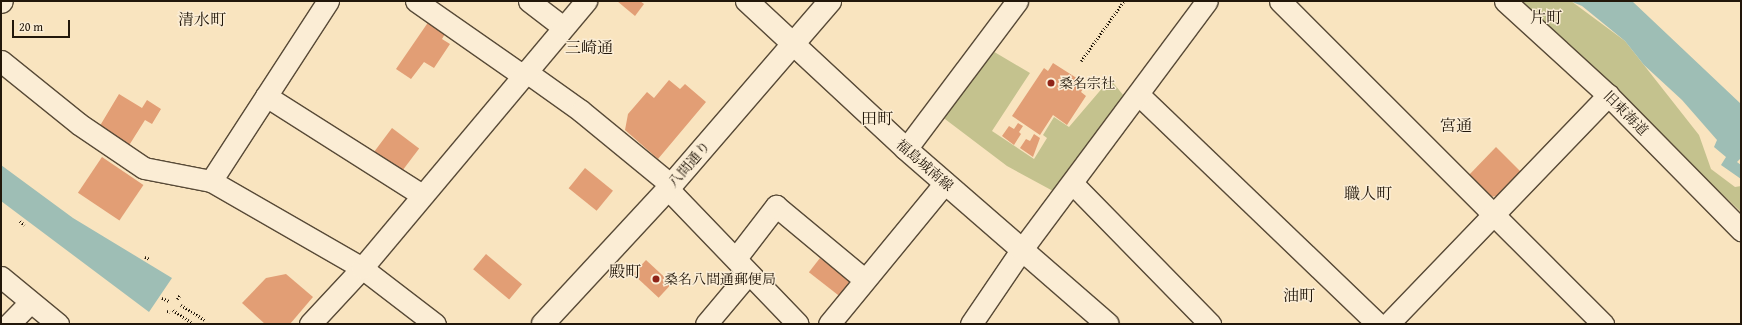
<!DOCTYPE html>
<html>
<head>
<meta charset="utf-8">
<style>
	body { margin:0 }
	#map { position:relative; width:1742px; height:325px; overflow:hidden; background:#f9e4bf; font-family:"Gentium Book Plus","Noto Serif JP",serif }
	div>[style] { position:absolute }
	.green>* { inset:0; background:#c4c28e }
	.water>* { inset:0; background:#9ebeb5 }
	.building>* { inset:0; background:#e29e75; transform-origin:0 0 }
	.path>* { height:2.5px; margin-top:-1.25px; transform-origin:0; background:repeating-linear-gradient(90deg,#22170a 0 1px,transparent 0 3px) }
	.roads { filter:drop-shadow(1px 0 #584a37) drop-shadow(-1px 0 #584a37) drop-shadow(0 1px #584a37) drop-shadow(0 -1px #584a37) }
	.minor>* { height:21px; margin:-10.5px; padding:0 10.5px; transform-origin:10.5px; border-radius:10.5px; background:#fbedd5 }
	.tertiary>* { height:22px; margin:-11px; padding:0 11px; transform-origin:11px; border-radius:11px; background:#fbedd5 }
	.secondary>* { height:22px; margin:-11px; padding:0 11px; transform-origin:11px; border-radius:11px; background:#fbedd5 }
	.dots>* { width:11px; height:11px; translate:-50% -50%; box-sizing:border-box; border:2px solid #fbedd5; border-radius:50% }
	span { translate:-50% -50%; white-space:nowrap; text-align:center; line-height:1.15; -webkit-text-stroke:3px #fbedd5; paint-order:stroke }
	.poi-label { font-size:14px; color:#22170a }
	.left { translate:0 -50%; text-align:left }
	.street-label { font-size:14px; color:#22170a }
	.quarter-label { font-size:16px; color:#22170a }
	.frame { position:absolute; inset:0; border:2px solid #22170a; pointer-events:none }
	.scale { position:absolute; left:12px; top:20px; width:58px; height:18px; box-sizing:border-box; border:2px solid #22170a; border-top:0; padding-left:5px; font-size:12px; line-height:14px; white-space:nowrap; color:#22170a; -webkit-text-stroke:3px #fbedd5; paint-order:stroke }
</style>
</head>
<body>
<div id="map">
	<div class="green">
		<i style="clip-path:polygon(1519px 1px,1571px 1px,1625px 41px,1699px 135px,1711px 169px,1735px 187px,1741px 186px,1741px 212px)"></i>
		<i style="clip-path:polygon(991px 50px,1030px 73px,992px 131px,1034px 159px,1047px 138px,1043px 135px,1054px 117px,1069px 127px,1110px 79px,1124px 96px,1053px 191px,1007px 166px,941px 116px)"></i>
	</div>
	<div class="water">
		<i style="clip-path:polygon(1570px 1px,1632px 1px,1741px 104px,1741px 158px,1737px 162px,1741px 165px,1741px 179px,1721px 165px,1726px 157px,1714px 147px,1717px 140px,1682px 100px,1644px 65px,1625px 41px,1582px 6px)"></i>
		<i style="clip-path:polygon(1px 165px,73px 218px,172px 278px,149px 312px,1px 201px)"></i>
	</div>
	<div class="building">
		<i style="clip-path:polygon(617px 1px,640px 1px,644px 4px,635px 16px)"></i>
		<i style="clip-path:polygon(429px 21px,446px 32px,442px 39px,450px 44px,434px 68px,424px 62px,411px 79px,396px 69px)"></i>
		<i style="clip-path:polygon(1053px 63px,1086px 84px,1081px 92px,1086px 96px,1067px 125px,1053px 115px,1040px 135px,1012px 116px,1044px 68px,1048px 71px)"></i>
		<i style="clip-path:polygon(669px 80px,680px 89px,685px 84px,706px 102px,658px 159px,625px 130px,628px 114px,647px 92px,654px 98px)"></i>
		<i style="clip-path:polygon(119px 94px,142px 108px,147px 100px,161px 109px,152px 124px,145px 120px,128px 147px,98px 129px)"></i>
		<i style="clip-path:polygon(1018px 123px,1023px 126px,1019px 132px,1021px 134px,1014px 145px,1002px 136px,1009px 126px,1014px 129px)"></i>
		<i style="left:392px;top:128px;width:34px;height:34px;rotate:37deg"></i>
		<i style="clip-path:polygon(1034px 134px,1040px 138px,1033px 157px,1020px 148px,1026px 139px,1030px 141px)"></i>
		<i style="clip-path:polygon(1496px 147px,1521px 172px,1498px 196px,1489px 197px,1468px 176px)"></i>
		<i style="left:102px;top:157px;width:50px;height:43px;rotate:34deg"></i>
		<i style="left:585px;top:168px;width:36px;height:26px;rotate:39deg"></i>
		<i style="left:486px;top:254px;width:47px;height:20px;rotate:40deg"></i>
		<i style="left:820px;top:258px;width:39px;height:18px;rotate:38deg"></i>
		<i style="left:646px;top:260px;width:35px;height:19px;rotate:43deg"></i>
		<i style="clip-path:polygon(286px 274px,313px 297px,290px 324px,265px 324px,242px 303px,266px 278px)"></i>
	</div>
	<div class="path">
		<i style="left:1081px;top:61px;width:74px;rotate:-54.4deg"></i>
		<i style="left:20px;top:221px;width:6px;rotate:39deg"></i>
		<i style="left:145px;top:257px;width:5px;rotate:22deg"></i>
		<i style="left:162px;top:298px;width:8px;rotate:23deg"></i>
		<i style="left:177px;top:299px;width:5px;rotate:-53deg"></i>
		<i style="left:181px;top:305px;width:28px;rotate:32deg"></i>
		<i style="left:173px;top:310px;width:25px;rotate:34deg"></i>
		<i style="left:167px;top:311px;width:3px;rotate:18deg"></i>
	</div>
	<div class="roads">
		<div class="minor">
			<i style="left:416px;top:1px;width:129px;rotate:34.9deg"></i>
			<i style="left:529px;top:1px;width:43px;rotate:37.4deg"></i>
			<i style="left:1280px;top:1px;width:457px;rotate:45deg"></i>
			<i style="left:1505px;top:1px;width:139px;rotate:42.4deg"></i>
			<i style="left:1608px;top:95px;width:190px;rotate:45.4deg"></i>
			<i style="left:1px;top:2px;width:1px;rotate:-45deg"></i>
			<i style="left:1px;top:61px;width:100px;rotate:38.9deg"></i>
			<i style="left:79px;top:124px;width:78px;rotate:34.1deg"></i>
			<i style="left:144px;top:168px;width:68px;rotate:11deg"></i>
			<i style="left:211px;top:181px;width:174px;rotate:29.9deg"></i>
			<i style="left:362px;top:268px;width:92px;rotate:37.5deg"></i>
			<i style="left:525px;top:71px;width:69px;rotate:35.5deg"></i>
			<i style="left:581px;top:111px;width:117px;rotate:39.4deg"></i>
			<i style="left:1139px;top:95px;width:331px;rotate:43.8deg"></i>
			<i style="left:266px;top:96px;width:185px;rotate:32.4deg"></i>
			<i style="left:906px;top:149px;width:185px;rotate:-53.1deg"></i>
			<i style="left:211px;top:181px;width:215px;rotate:-57deg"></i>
			<i style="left:1073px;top:184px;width:196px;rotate:45.6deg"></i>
			<i style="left:668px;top:189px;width:187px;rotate:46.1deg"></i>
			<i style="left:736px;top:258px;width:66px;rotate:-52.4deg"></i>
			<i style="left:776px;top:206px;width:114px;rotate:39.7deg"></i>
			<i style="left:1px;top:277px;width:74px;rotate:39.5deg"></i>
			<i style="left:9px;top:324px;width:30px;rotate:-46deg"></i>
			<i style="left:310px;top:324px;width:76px;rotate:-47.1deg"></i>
			<i style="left:362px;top:268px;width:349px;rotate:-50deg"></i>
			<i style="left:706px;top:324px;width:65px;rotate:-50deg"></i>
			<i style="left:829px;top:324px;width:183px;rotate:-50.6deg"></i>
			<i style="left:971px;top:324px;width:91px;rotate:-55.8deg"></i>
			<i style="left:1022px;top:249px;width:309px;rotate:-53.3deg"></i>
			<i style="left:1388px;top:324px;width:318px;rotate:-46.1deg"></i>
		</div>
		<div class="tertiary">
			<i style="left:543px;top:324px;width:184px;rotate:-47.2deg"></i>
			<i style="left:668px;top:189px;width:248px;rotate:-49.2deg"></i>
		</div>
		<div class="secondary">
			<i style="left:747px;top:1px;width:217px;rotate:42.9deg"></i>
			<i style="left:906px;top:149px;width:267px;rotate:41deg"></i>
		</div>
	</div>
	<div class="dots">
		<i style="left:1051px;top:83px;background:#8f2418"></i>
		<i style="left:656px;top:279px;background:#8f2418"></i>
	</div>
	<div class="poi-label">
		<span class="left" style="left:1059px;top:83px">桑名宗社</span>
		<span class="left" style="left:664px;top:279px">桑名八間通郵便局</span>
	</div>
	<div class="street-label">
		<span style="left:1626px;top:113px;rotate:45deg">旧東海道</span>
		<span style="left:689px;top:164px;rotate:-49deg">八間通り</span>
		<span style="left:925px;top:165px;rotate:41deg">福島城南線</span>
	</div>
	<div class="quarter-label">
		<span style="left:1546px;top:17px">片町</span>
		<span style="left:202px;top:19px">清水町</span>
		<span style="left:589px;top:47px">三崎通</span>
		<span style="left:877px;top:118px">田町</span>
		<span style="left:1456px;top:125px">宮通</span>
		<span style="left:1368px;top:193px">職人町</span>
		<span style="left:625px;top:271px">殿町</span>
		<span style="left:1299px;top:295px">油町</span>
	</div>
	<div class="frame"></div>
	<div class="scale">20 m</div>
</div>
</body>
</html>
